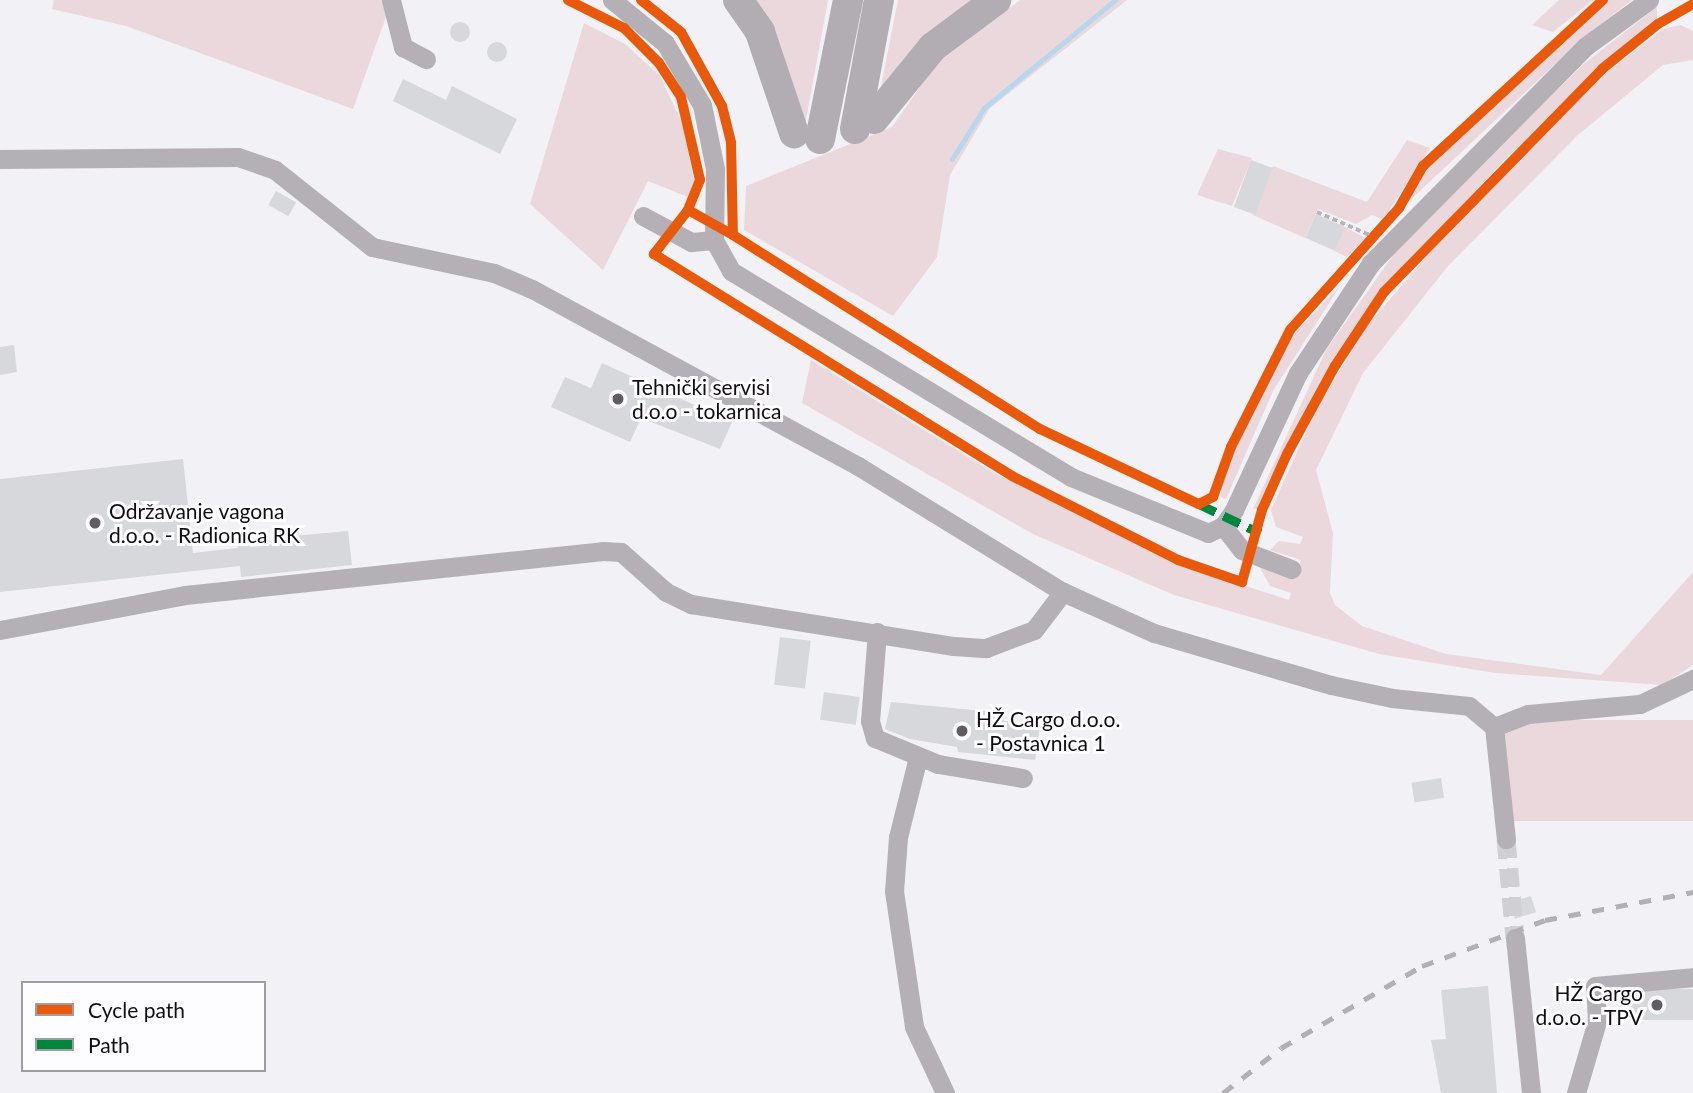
<!DOCTYPE html>
<html>
<head>
<meta charset="utf-8">
<style>
	body { margin:0 }
	#map { position:relative; width:1693px; height:1093px; overflow:hidden; background:#f2f1f6; font-family:Lato,sans-serif }
	div>[style] { position:absolute }
	.green>* { inset:0; background:#ead8dd; transform-origin:0 0 }
	.stream>* { height:5px; margin:-2.5px; padding:0 2.5px; transform-origin:2.5px; border-radius:2.5px; background:#b9d7ec }
	.building>* { inset:0; background:#d7d8dc; transform-origin:0 0 }
	.round { border-radius:50% }
	.minor-tunnel>* { height:19px; margin-top:-9.5px; transform-origin:0; background:repeating-linear-gradient(90deg,#d0cfd4 0 19px,transparent 0 29px) }
	.path>* { height:3.5px; margin-top:-1.75px; transform-origin:0; background:repeating-linear-gradient(90deg,#b8b5ba 0 5px,transparent 0 8.5px) }
	.minor>* { height:19px; margin:-9.5px; padding:0 9.5px; transform-origin:9.5px; border-radius:9.5px; background:#b5b0b5 }
	.highway>* { height:30px; margin:-15px; padding:0 15px; transform-origin:15px; border-radius:15px; background:#b2adb3 }
	.rail>* { height:5px; margin-top:-2.5px; transform-origin:0; background:repeating-linear-gradient(90deg,#b2b0b5 0 12px,transparent 0 24px) }
	.quiet>* { height:9px; margin-top:-4.5px; transform-origin:0; background:repeating-linear-gradient(90deg,#00873e 0 18px,transparent 0 27px) }
	.cycleway>* { height:10px; margin:-5px; padding:0 5px; transform-origin:5px; border-radius:5px; background:#e8590c }
	.dots>* { width:19px; height:19px; translate:-50% -50%; box-sizing:border-box; border:4px solid #fdfdff; border-radius:50% }
	span { translate:-50% -50%; white-space:nowrap; text-align:center; line-height:1.15; -webkit-text-stroke:6px #fdfdff; paint-order:stroke }
	.poi-label { font-size:21px; color:#100e12 }
	.left { translate:0 -50%; text-align:left }
	.right { translate:-100% -50%; text-align:right }
	.legend { position:absolute; left:21px; top:981px; width:245px; height:91px; box-sizing:border-box; background:#fdfdff; border:2px solid #9e9da0; margin:0; padding:9px 12px; list-style:none; font-size:21px; color:#100e12 }
	.legend li { display:flex; align-items:center; gap:14px; height:35px }
	.legend b { width:35px; border:2px solid #9e9da0 }
</style>
</head>
<body>
<div id="map">
	<div class="green">
		<i style="clip-path:polygon(54px 0,392px 0,353px 109px,126px 26px,52px 9px)"></i>
		<i style="clip-path:polygon(750px 0,828px 0,804px 131px)"></i>
		<i style="clip-path:polygon(898px 0,976px 0,906px 56px,880px 91px)"></i>
		<i style="clip-path:polygon(1020px 0,1127px 0,990px 108px,950px 175px,937px 257px,893px 316px,744px 230px,746px 186px,892px 127px,936px 64px)"></i>
		<i style="clip-path:polygon(1559px 0,1593px 0,1553px 32px,1532px 25px)"></i>
		<i style="clip-path:polygon(1607px 0,1632px 0,1583px 38px,1406px 204px,1423px 171px)"></i>
		<i style="clip-path:polygon(1657px 7px,1657px 23px,1509px 155px,1384px 288px,1312px 401px,1264px 508px,1253px 509px,1326px 350px,1396px 251px,1445px 197px,1586px 62px)"></i>
		<i style="clip-path:polygon(584px 23px,625px 44px,660px 76px,682px 123px,694px 181px,688px 197px,648px 181px,603px 270px,530px 204px)"></i>
		<i style="clip-path:polygon(1681px 25px,1693px 31px,1693px 60px,1663px 65px,1578px 135px,1448px 266px,1363px 373px,1316px 470px,1333px 533px,1330px 593px,1335px 605px,1362px 626px,1446px 654px,1601px 675px,1693px 572px,1693px 665px,1662px 685px,1495px 673px,1379px 654px,1174px 595px,1033px 534px,802px 403px,811px 360px,994px 473px,1179px 564px,1289px 600px,1291px 593px,1270px 586px,1260px 568px,1296px 579px,1301px 560px,1270px 550px,1279px 541px,1300px 544px,1303px 537px,1276px 527px,1271px 510px,1315px 412px,1366px 327px,1483px 191px,1606px 73px,1663px 29px)"></i>
		<i style="clip-path:polygon(1407px 140px,1430px 148px,1383px 219px,1372px 215px,1356px 224px,1318px 209px,1305px 238px,1253px 215px,1273px 166px,1367px 202px)"></i>
		<i style="clip-path:polygon(1218px 149px,1252px 158px,1232px 206px,1197px 195px)"></i>
		<i style="clip-path:polygon(1345px 227px,1365px 238px,1347px 257px,1334px 251px)"></i>
		<i style="clip-path:polygon(1340px 286px,1273px 391px,1226px 499px,1221px 497px,1221px 483px,1245px 428px,1292px 336px)"></i>
		<i style="left:1693px;top:720px;width:101px;height:189px;rotate:90deg"></i>
	</div>
	<div class="stream">
		<i style="left:952px;top:159px;width:60px;rotate:-57.9deg"></i>
		<i style="left:984px;top:108px;width:170px;rotate:-39.5deg"></i>
	</div>
	<div class="building">
		<i class="round" style="left:450px;top:22px;width:20px;height:20px"></i>
		<i class="round" style="left:487px;top:42px;width:20px;height:20px"></i>
		<i style="clip-path:polygon(403px 79px,446px 100px,452px 86px,517px 119px,500px 154px,393px 101px)"></i>
		<i style="left:1251px;top:160px;width:23px;height:50px;rotate:20deg"></i>
		<i style="left:276px;top:191px;width:23px;height:16px;rotate:29deg"></i>
		<i style="left:1316px;top:214px;width:32px;height:26px;rotate:24deg"></i>
		<i style="clip-path:polygon(14px 345px,17px 372px,0 375px,0 347px)"></i>
		<i style="clip-path:polygon(602px 363px,732px 422px,720px 449px,641px 418px,630px 442px,551px 407px,565px 377px,591px 388px)"></i>
		<i style="clip-path:polygon(183px 459px,193px 553px,237px 548px,242px 540px,251px 547px,283px 543px,282px 537px,348px 531px,352px 565px,241px 577px,240px 566px,0 592px,0 479px)"></i>
		<i style="left:780px;top:637px;width:31px;height:48px;rotate:7deg"></i>
		<i style="left:824px;top:692px;width:36px;height:28px;rotate:8deg"></i>
		<i style="clip-path:polygon(891px 702px,1004px 713px,1004px 721px,1040px 727px,1035px 760px,958px 752px,957px 747px,910px 739px,885px 729px)"></i>
		<i style="left:1441px;top:778px;width:20px;height:30px;rotate:81deg"></i>
		<i style="left:1531px;top:896px;width:17px;height:22px;rotate:73deg"></i>
		<i style="clip-path:polygon(1488px 986px,1497px 1093px,1441px 1093px,1431px 1040px,1446px 1039px,1441px 990px)"></i>
		<i style="left:1693px;top:989px;width:31px;height:73px;rotate:90deg"></i>
	</div>
	<div class="minor-tunnel">
		<i style="left:1506px;top:839px;width:99px;rotate:84.8deg"></i>
	</div>
	<div class="path">
		<i style="left:1317px;top:212px;width:60px;rotate:23.6deg"></i>
	</div>
	<div class="minor">
		<i style="left:391px;top:0;width:49px;rotate:75.7deg"></i>
		<i style="left:403px;top:47px;width:26px;rotate:28deg"></i>
		<i style="left:612px;top:0;width:68px;rotate:39.1deg"></i>
		<i style="left:665px;top:43px;width:72px;rotate:59.2deg"></i>
		<i style="left:702px;top:105px;width:65px;rotate:78.5deg"></i>
		<i style="left:715px;top:169px;width:71px;rotate:90.8deg"></i>
		<i style="left:714px;top:240px;width:35px;rotate:61deg"></i>
		<i style="left:731px;top:271px;width:398px;rotate:31.2deg"></i>
		<i style="left:1071px;top:477px;width:148px;rotate:22.2deg"></i>
		<i style="left:1208px;top:533px;width:17px;rotate:-25deg"></i>
		<i style="left:1223px;top:526px;width:19px;rotate:-55deg"></i>
		<i style="left:1234px;top:510px;width:151px;rotate:-65deg"></i>
		<i style="left:1298px;top:373px;width:132px;rotate:-56.4deg"></i>
		<i style="left:1371px;top:263px;width:305px;rotate:-45.3deg"></i>
		<i style="left:1586px;top:46px;width:78px;rotate:-36.1deg"></i>
		<i style="left:0;top:159px;width:238px;rotate:-0.5deg"></i>
		<i style="left:238px;top:157px;width:39px;rotate:19deg"></i>
		<i style="left:275px;top:170px;width:124px;rotate:38.4deg"></i>
		<i style="left:372px;top:247px;width:125px;rotate:12deg"></i>
		<i style="left:494px;top:273px;width:41px;rotate:22.8deg"></i>
		<i style="left:532px;top:289px;width:371px;rotate:28.5deg"></i>
		<i style="left:858px;top:466px;width:241px;rotate:31.6deg"></i>
		<i style="left:1063px;top:592px;width:100px;rotate:24.3deg"></i>
		<i style="left:1154px;top:633px;width:184px;rotate:16.4deg"></i>
		<i style="left:1331px;top:685px;width:62px;rotate:12deg"></i>
		<i style="left:1392px;top:698px;width:77px;rotate:5.9deg"></i>
		<i style="left:1469px;top:706px;width:33px;rotate:40deg"></i>
		<i style="left:1494px;top:727px;width:113px;rotate:83.9deg"></i>
		<i style="left:643px;top:216px;width:55px;rotate:28.4deg"></i>
		<i style="left:691px;top:242px;width:23px;rotate:-5deg"></i>
		<i style="left:1223px;top:526px;width:31px;rotate:52deg"></i>
		<i style="left:1242px;top:550px;width:53px;rotate:21.2deg"></i>
		<i style="left:0;top:630px;width:188px;rotate:-10.7deg"></i>
		<i style="left:185px;top:595px;width:420px;rotate:-6deg"></i>
		<i style="left:603px;top:551px;width:18px;rotate:3deg"></i>
		<i style="left:621px;top:552px;width:60px;rotate:41.6deg"></i>
		<i style="left:666px;top:592px;width:28px;rotate:26deg"></i>
		<i style="left:691px;top:604px;width:266px;rotate:9.1deg"></i>
		<i style="left:954px;top:646px;width:32px;rotate:4deg"></i>
		<i style="left:986px;top:648px;width:51px;rotate:-20.6deg"></i>
		<i style="left:1034px;top:630px;width:48px;rotate:-52.7deg"></i>
		<i style="left:877px;top:632px;width:89px;rotate:94.5deg"></i>
		<i style="left:870px;top:721px;width:18px;rotate:74deg"></i>
		<i style="left:875px;top:738px;width:68px;rotate:22.4deg"></i>
		<i style="left:938px;top:764px;width:86px;rotate:9.4deg"></i>
		<i style="left:1494px;top:727px;width:36px;rotate:-21deg"></i>
		<i style="left:1528px;top:714px;width:112px;rotate:-5.1deg"></i>
		<i style="left:1640px;top:704px;width:59px;rotate:-25.3deg"></i>
		<i style="left:918px;top:757px;width:82px;rotate:104deg"></i>
		<i style="left:898px;top:837px;width:54px;rotate:94.2deg"></i>
		<i style="left:894px;top:891px;width:137px;rotate:81.6deg"></i>
		<i style="left:914px;top:1027px;width:73px;rotate:64.8deg"></i>
		<i style="left:1515px;top:938px;width:156px;rotate:84.1deg"></i>
		<i style="left:1576px;top:1093px;width:75px;rotate:-73.7deg"></i>
		<i style="left:1597px;top:1021px;width:35px;rotate:-93deg"></i>
		<i style="left:1595px;top:986px;width:98px;rotate:-5.2deg"></i>
	</div>
	<div class="highway">
		<i style="left:738px;top:0;width:39px;rotate:55deg"></i>
		<i style="left:760px;top:32px;width:107px;rotate:71.4deg"></i>
		<i style="left:874px;top:119px;width:93px;rotate:-50.7deg"></i>
		<i style="left:933px;top:47px;width:79px;rotate:-36.7deg"></i>
		<i style="left:855px;top:129px;width:131px;rotate:-79.5deg"></i>
		<i style="left:820px;top:139px;width:142px;rotate:-78.6deg"></i>
	</div>
	<div class="rail">
		<i style="left:1223px;top:1093px;width:73px;rotate:-37.8deg"></i>
		<i style="left:1281px;top:1048px;width:163px;rotate:-30.2deg"></i>
		<i style="left:1422px;top:966px;width:131px;rotate:-20.5deg"></i>
		<i style="left:1545px;top:920px;width:151px;rotate:-10.7deg"></i>
	</div>
	<div class="quiet">
		<i style="left:1199px;top:504px;width:68px;rotate:25.4deg"></i>
	</div>
	<div class="cycleway">
		<i style="left:568px;top:0;width:63px;rotate:26.6deg"></i>
		<i style="left:624px;top:28px;width:49px;rotate:45deg"></i>
		<i style="left:659px;top:63px;width:40px;rotate:57.1deg"></i>
		<i style="left:681px;top:97px;width:85px;rotate:77.1deg"></i>
		<i style="left:700px;top:180px;width:32px;rotate:112deg"></i>
		<i style="left:641px;top:0;width:51px;rotate:38.7deg"></i>
		<i style="left:681px;top:32px;width:85px;rotate:61deg"></i>
		<i style="left:722px;top:106px;width:38px;rotate:76deg"></i>
		<i style="left:731px;top:143px;width:92px;rotate:88.8deg"></i>
		<i style="left:733px;top:235px;width:363px;rotate:32.3deg"></i>
		<i style="left:1040px;top:429px;width:176px;rotate:25.3deg"></i>
		<i style="left:1199px;top:504px;width:16px;rotate:-27deg"></i>
		<i style="left:1213px;top:497px;width:53px;rotate:-70.2deg"></i>
		<i style="left:1231px;top:447px;width:131px;rotate:-63.2deg"></i>
		<i style="left:1290px;top:330px;width:164px;rotate:-48.2deg"></i>
		<i style="left:1399px;top:208px;width:48px;rotate:-60.3deg"></i>
		<i style="left:1423px;top:166px;width:245px;rotate:-42.7deg"></i>
		<i style="left:733px;top:235px;width:51px;rotate:-150.9deg"></i>
		<i style="left:688px;top:210px;width:56px;rotate:127.7deg"></i>
		<i style="left:654px;top:254px;width:421px;rotate:31.8deg"></i>
		<i style="left:1012px;top:476px;width:186px;rotate:26.8deg"></i>
		<i style="left:1178px;top:560px;width:68px;rotate:19deg"></i>
		<i style="left:1242px;top:582px;width:75px;rotate:-74.5deg"></i>
		<i style="left:1262px;top:510px;width:61px;rotate:-65.9deg"></i>
		<i style="left:1287px;top:454px;width:100px;rotate:-61.4deg"></i>
		<i style="left:1335px;top:366px;width:89px;rotate:-56.5deg"></i>
		<i style="left:1384px;top:292px;width:312px;rotate:-45.6deg"></i>
		<i style="left:1602px;top:69px;width:72px;rotate:-38.8deg"></i>
		<i style="left:1658px;top:24px;width:40px;rotate:-29.7deg"></i>
	</div>
	<div class="dots">
		<i style="left:618px;top:399px;background:#5f5d62"></i>
		<i style="left:95px;top:523px;background:#5f5d62"></i>
		<i style="left:962px;top:731px;background:#5f5d62"></i>
		<i style="left:1657px;top:1005px;background:#5f5d62"></i>
	</div>
	<div class="poi-label">
		<span class="left" style="left:632px;top:399px">Tehnički servisi<br>d.o.o - tokarnica</span>
		<span class="left" style="left:109px;top:523px">Održavanje vagona<br>d.o.o. - Radionica RK</span>
		<span class="left" style="left:976px;top:731px">HŽ Cargo d.o.o.<br>- Postavnica 1</span>
		<span class="right" style="left:1643px;top:1005px">HŽ Cargo<br>d.o.o. - TPV</span>
	</div>
	<ul class="legend">
	<li><b style="height:9px;background:#e8590c"></b>Cycle path</li>
	<li><b style="height:9px;background:#00873e"></b>Path</li>
	</ul>
</div>
</body>
</html>
